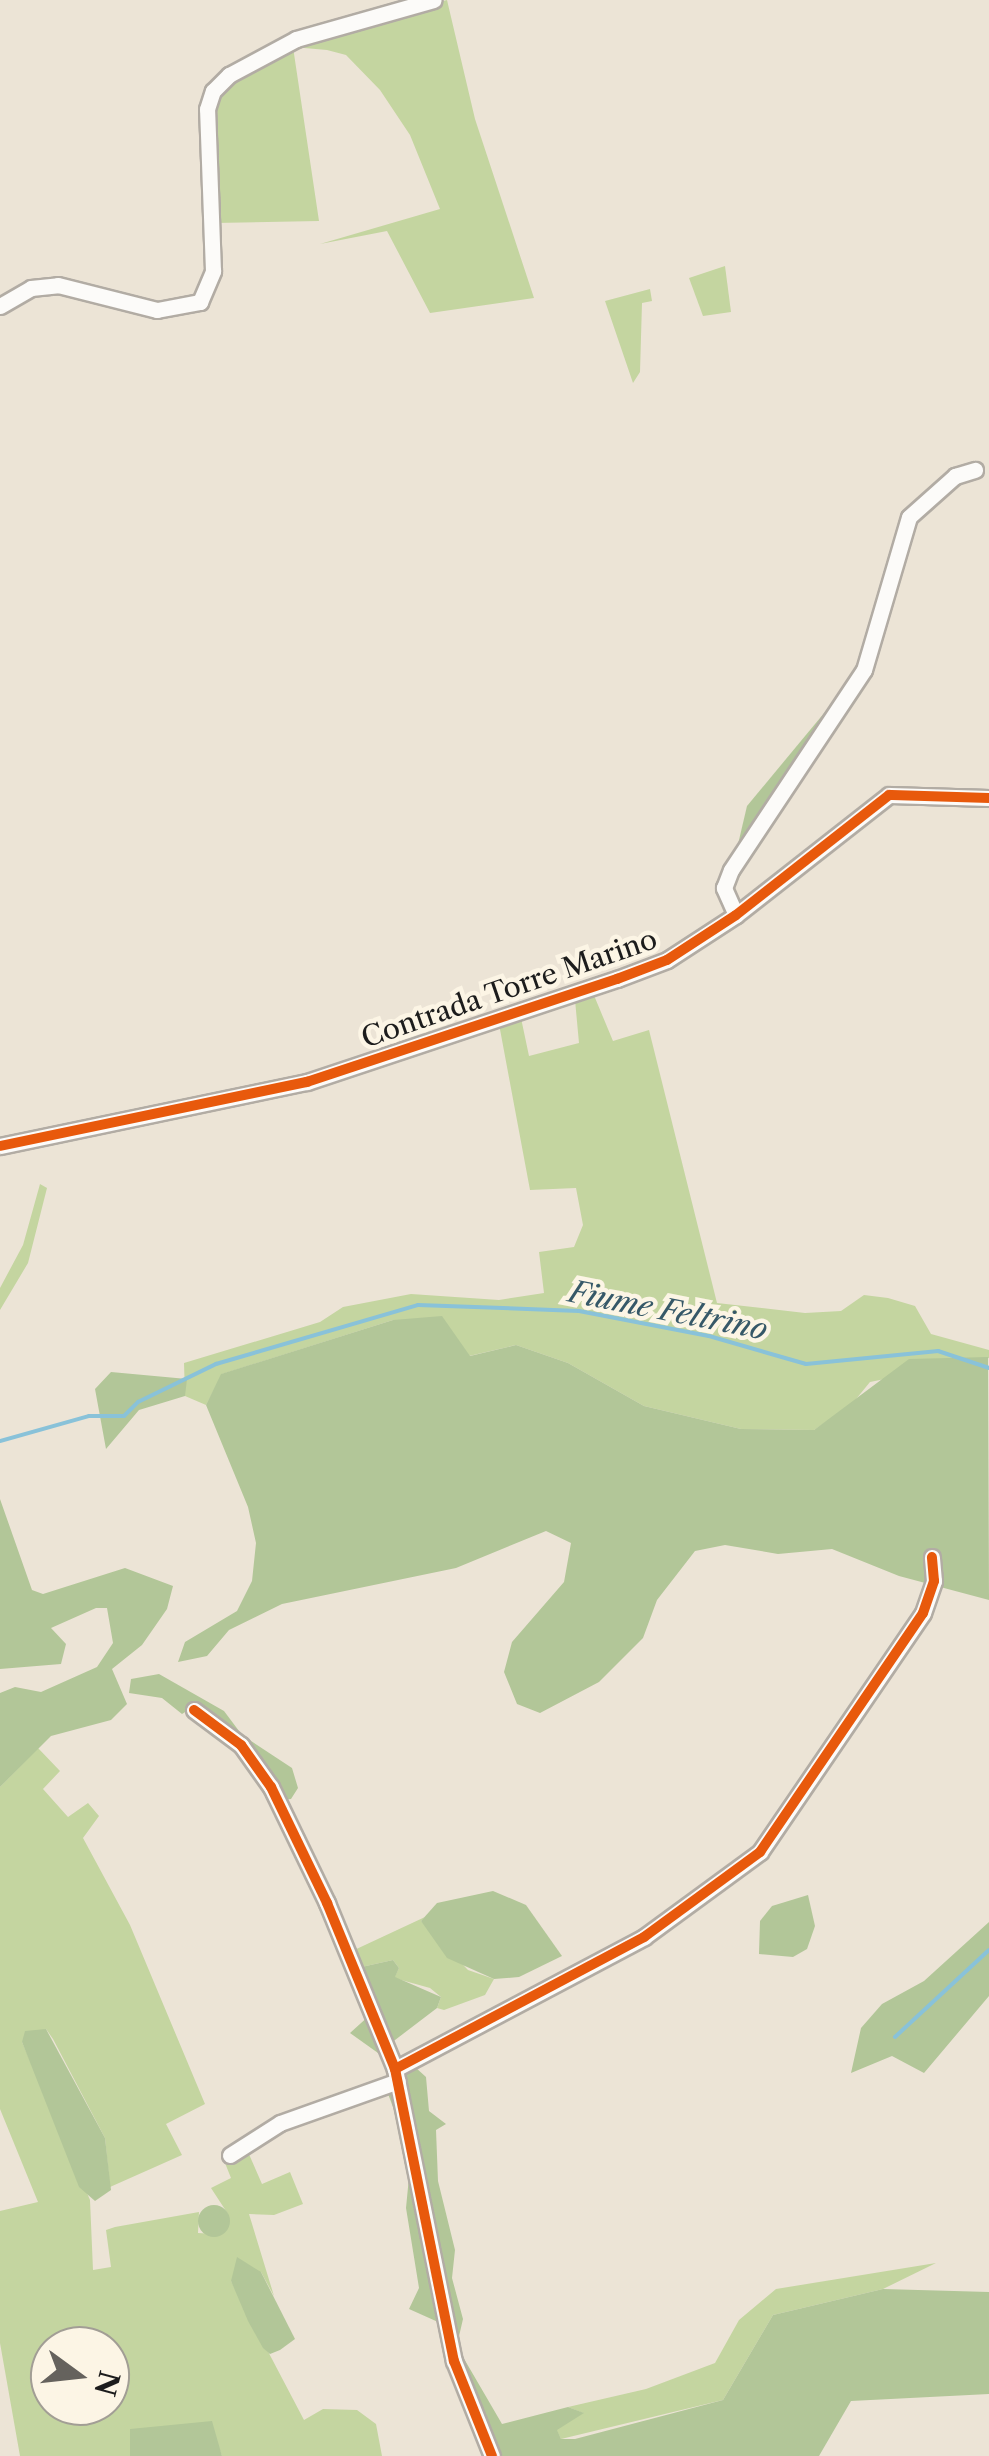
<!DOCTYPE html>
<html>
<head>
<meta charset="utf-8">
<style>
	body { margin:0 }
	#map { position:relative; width:989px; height:2456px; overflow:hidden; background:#ece4d6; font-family:"Libre Caslon Text",serif }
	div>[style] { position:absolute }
	.green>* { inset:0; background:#c4d5a0 }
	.forest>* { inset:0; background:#b2c698 }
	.round { border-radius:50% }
	.stream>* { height:4px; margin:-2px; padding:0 2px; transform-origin:2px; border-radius:2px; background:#89c2d9 }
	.roads { filter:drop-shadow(2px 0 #b2aca4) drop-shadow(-2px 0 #b2aca4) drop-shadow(0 2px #b2aca4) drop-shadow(0 -2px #b2aca4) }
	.minor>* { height:15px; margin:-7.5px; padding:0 7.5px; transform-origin:7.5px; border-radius:7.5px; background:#fcfbf9 }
	.cycleway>* { height:10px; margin:-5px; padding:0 5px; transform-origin:5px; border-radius:5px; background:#e8590c }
	span { translate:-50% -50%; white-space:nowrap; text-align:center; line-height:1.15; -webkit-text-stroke:9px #fcf5e5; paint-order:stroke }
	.street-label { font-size:28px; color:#1c1c1c }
	.water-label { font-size:30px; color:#365868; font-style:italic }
	.north { position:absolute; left:30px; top:2326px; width:100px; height:100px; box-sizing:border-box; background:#fcf5e5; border:2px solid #a29e95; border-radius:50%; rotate:105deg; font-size:28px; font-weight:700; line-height:40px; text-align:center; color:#1c1c1c }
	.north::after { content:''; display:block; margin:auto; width:35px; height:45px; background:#65625d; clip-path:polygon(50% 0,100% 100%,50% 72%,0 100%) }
</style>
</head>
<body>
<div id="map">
	<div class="green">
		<i style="clip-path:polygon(447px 0,475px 119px,534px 298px,430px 313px,387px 231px,320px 244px,440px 209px,410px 135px,380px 90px,346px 55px,327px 50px,293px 47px,319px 221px,214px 223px,210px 105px,228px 78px,261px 61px,323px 34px)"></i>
		<i style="clip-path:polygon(725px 266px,731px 312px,703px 316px,689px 278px)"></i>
		<i style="clip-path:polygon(650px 289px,652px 301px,642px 303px,640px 372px,633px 383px,605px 301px)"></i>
		<i style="clip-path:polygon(593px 993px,613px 1041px,649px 1030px,717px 1303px,805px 1313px,841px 1311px,864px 1295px,888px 1298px,915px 1306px,931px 1334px,989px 1350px,989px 1358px,870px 1382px,852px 1404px,814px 1430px,741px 1429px,644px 1406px,568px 1363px,516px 1345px,469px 1356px,393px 1320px,222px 1374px,206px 1405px,185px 1396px,184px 1363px,320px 1322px,343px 1307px,411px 1294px,499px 1300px,544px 1293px,539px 1252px,574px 1247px,583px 1225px,576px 1188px,530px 1190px,499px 1024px,521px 1018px,529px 1056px,579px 1043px,575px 1000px)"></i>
		<i style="clip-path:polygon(40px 1184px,47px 1188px,28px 1263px,0 1310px,0 1288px,23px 1245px)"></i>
		<i style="clip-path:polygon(evenodd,38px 1748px,60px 1771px,43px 1789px,68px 1817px,88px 1803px,99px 1816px,83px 1838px,130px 1925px,205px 2104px,166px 2124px,182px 2155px,110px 2187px,105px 2138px,53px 2039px,46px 2029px,22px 2042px,90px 2200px,93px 2270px,111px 2267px,106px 2230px,115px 2227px,199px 2212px,198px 2233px,215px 2234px,228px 2214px,211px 2188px,231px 2178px,225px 2163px,248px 2152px,262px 2184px,290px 2172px,303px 2204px,274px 2215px,249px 2214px,274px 2296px,261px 2272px,231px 2281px,304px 2420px,323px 2409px,357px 2410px,376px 2424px,382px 2456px,222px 2456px,214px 2435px,130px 2429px,130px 2456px,20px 2456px,0 2343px,0 2211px,38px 2202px,0 2109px,0 1787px,38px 1748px,50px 2346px,110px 2346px,110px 2406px,50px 2406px,50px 2346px)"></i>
		<i style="clip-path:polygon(425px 1917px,421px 1921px,468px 1970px,494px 1979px,485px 1995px,444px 2010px,437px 2008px,441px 1997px,430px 1988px,394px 1978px,399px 1968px,393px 1960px,357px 1968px,350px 1952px)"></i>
		<i style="clip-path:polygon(936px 2263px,883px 2289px,773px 2315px,723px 2400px,561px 2439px,556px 2429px,583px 2413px,568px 2407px,646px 2389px,715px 2363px,739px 2320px,776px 2289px)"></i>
	</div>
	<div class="forest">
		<i style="clip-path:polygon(859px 671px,735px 857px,747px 806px)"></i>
		<i style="clip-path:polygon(442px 1316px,470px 1356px,516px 1345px,568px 1363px,644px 1406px,741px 1429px,814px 1430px,909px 1359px,988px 1357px,989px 1600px,899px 1576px,832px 1549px,778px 1554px,725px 1545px,695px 1551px,657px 1600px,643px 1638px,599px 1682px,540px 1713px,517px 1704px,504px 1672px,512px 1642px,564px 1582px,571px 1543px,546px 1531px,456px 1568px,282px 1604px,229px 1630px,207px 1656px,178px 1662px,185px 1642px,237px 1611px,252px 1581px,256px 1543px,248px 1507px,206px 1405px,221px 1374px,393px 1320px)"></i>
		<i style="clip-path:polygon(111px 1372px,187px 1379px,185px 1396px,139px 1410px,106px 1449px,95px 1389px)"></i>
		<i style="clip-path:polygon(0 1499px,32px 1590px,43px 1594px,125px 1568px,173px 1586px,167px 1609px,142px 1645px,112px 1669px,127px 1704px,111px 1720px,51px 1736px,0 1787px,0 1693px,15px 1687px,41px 1692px,97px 1667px,113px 1643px,107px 1608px,96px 1608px,51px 1628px,66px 1644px,61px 1664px,0 1669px)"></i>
		<i style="clip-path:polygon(159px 1674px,224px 1711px,242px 1735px,292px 1768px,298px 1788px,291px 1799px,268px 1802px,247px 1760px,190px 1709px,182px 1714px,162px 1698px,129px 1693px,131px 1679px)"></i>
		<i style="clip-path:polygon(493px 1891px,526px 1905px,562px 1956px,519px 1977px,494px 1979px,447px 1958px,421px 1921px,437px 1903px)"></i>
		<i style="clip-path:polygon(808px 1895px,815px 1926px,807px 1949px,793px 1957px,759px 1954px,760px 1921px,772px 1906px)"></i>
		<i style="clip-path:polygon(989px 1922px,989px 1996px,924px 2073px,892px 2056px,851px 2073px,861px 2028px,882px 2004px,924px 1981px)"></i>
		<i style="clip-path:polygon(393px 1960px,399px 1968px,395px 1977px,441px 1997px,437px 2008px,378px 2053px,350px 2033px,371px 2014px,357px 1968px)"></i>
		<i style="clip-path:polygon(46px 2029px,105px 2138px,111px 2190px,95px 2201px,79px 2187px,22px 2042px,25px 2031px)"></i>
		<i style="clip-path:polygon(415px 2067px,426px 2077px,429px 2111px,446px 2124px,436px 2130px,438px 2181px,455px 2250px,452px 2278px,463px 2319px,457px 2345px,447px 2326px,409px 2309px,419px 2288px,406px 2208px,411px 2156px,387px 2091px,393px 2078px)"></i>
		<i class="round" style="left:198px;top:2205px;width:32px;height:32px"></i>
		<i style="clip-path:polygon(237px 2257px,261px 2272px,295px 2339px,280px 2350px,270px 2354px,263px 2348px,248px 2321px,231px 2281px)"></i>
		<i style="clip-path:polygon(883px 2289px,989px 2292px,989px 2394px,851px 2401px,819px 2456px,500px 2456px,466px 2383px,463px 2357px,502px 2424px,568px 2407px,584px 2413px,557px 2430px,561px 2439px,575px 2439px,723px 2400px,773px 2315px)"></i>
		<i style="clip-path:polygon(212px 2421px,222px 2456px,130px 2456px,130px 2429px)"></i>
	</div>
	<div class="stream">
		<i style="left:0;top:1441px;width:92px;rotate:-15.7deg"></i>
		<i style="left:89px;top:1416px;width:35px"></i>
		<i style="left:124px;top:1416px;width:20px;rotate:-45deg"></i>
		<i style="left:138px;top:1402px;width:87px;rotate:-26deg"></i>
		<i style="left:216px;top:1364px;width:210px;rotate:-16.3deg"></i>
		<i style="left:418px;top:1305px;width:161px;rotate:2.1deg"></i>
		<i style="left:579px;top:1311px;width:132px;rotate:10.9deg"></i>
		<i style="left:709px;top:1336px;width:101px;rotate:16.1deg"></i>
		<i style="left:806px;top:1364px;width:133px;rotate:-5.6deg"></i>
		<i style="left:938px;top:1351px;width:54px;rotate:18.4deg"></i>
		<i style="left:895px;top:2037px;width:128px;rotate:-42.8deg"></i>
	</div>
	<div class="roads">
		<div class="minor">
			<i style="left:0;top:306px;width:36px;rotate:-30deg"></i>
			<i style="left:31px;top:288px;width:27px;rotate:-6deg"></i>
			<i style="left:58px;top:285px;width:102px;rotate:14.2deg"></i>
			<i style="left:157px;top:310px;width:44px;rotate:-10.5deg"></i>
			<i style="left:200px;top:302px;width:34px;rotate:-67deg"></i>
			<i style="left:213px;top:271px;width:162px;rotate:-92.1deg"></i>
			<i style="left:207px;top:109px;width:19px;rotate:-72deg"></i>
			<i style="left:213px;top:91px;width:23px;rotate:-45deg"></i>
			<i style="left:229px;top:75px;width:76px;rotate:-28.2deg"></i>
			<i style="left:296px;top:39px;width:143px;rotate:-15.8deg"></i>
			<i style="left:736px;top:915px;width:30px;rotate:-114deg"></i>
			<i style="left:724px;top:888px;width:19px;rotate:-69deg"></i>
			<i style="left:731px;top:870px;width:240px;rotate:-56.4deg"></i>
			<i style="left:864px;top:670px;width:159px;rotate:-73.6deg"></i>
			<i style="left:909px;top:517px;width:62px;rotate:-41.7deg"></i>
			<i style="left:955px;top:476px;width:21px;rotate:-17deg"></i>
			<i style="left:0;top:1146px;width:314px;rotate:-11.8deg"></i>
			<i style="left:307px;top:1082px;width:327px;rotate:-18.4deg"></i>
			<i style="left:617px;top:979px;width:53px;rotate:-20.8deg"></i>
			<i style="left:667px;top:960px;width:82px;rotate:-33.1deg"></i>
			<i style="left:736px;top:915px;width:194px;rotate:-38.1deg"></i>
			<i style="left:889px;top:795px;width:100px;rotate:1.7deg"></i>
			<i style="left:194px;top:1710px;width:59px;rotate:36.7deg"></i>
			<i style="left:241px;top:1745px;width:52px;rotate:54.5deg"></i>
			<i style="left:271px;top:1787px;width:129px;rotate:64.2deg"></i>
			<i style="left:327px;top:1903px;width:179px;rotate:67.7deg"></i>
			<i style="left:395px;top:2069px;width:298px;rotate:78.6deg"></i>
			<i style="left:454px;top:2361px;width:102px;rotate:68.2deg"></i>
			<i style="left:395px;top:2069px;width:282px;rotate:-27.9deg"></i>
			<i style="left:644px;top:1937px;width:144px;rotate:-36.2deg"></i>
			<i style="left:760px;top:1852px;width:289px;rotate:-55.7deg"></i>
			<i style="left:923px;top:1613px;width:34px;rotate:-71deg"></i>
			<i style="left:934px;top:1581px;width:24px;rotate:-95deg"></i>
			<i style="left:230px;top:2155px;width:59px;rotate:-32.6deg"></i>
			<i style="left:280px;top:2123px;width:125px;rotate:-19.6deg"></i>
		</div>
	</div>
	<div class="cycleway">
		<i style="left:0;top:1146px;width:314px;rotate:-11.8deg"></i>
		<i style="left:307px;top:1082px;width:327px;rotate:-18.4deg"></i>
		<i style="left:617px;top:979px;width:53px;rotate:-20.8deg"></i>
		<i style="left:667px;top:960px;width:82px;rotate:-33.1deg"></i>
		<i style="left:736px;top:915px;width:194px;rotate:-38.1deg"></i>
		<i style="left:889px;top:795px;width:100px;rotate:1.7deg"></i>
		<i style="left:194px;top:1710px;width:59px;rotate:36.7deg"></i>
		<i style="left:241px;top:1745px;width:52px;rotate:54.5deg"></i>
		<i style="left:271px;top:1787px;width:129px;rotate:64.2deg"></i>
		<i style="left:327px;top:1903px;width:179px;rotate:67.7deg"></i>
		<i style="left:395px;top:2069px;width:298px;rotate:78.6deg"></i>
		<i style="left:454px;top:2361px;width:102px;rotate:68.2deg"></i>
		<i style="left:395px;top:2069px;width:282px;rotate:-27.9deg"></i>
		<i style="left:644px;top:1937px;width:144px;rotate:-36.2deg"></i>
		<i style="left:760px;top:1852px;width:289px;rotate:-55.7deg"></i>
		<i style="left:923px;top:1613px;width:34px;rotate:-71deg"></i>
		<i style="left:934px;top:1581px;width:24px;rotate:-95deg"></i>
	</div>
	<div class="street-label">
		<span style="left:509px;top:988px;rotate:-19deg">Contrada Torre Marino</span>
	</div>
	<div class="water-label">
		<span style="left:668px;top:1311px;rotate:11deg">Fiume Feltrino</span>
	</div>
	<div class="north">N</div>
</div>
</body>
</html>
